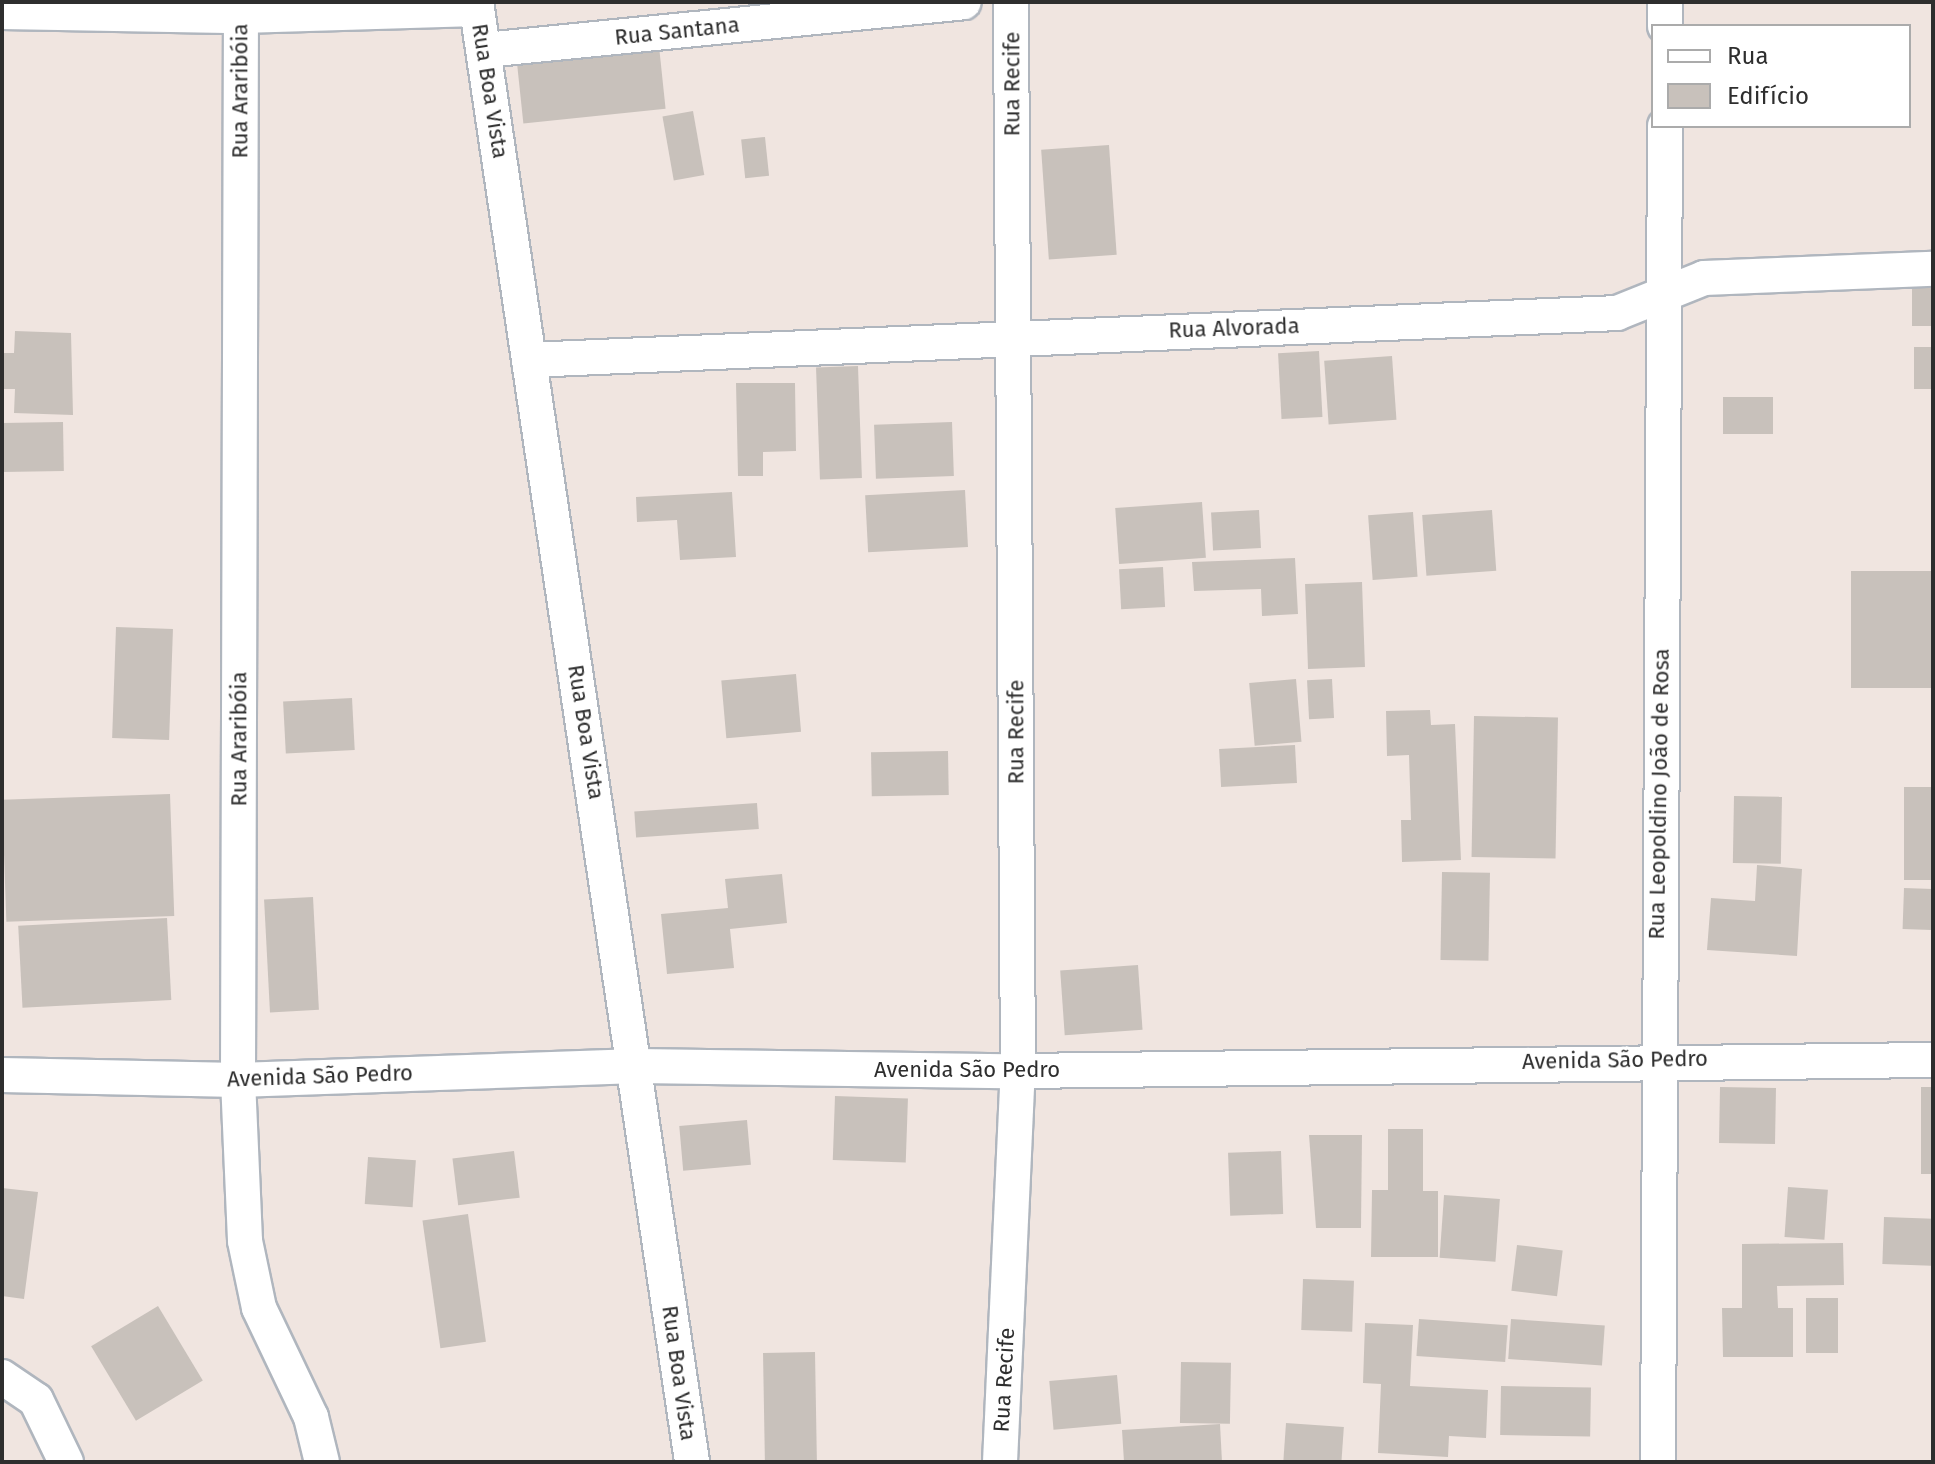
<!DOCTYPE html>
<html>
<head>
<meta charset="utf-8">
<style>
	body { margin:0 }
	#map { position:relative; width:1935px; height:1464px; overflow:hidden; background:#f0e5e0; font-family:"Fira Sans",sans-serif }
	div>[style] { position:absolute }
	.building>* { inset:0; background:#c8c1bb; transform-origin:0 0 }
	.roads { filter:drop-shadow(2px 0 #b0b6be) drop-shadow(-2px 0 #b0b6be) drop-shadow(0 2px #b0b6be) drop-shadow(0 -2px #b0b6be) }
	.minor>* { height:34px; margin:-17px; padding:0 17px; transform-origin:17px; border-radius:17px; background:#fff }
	span { translate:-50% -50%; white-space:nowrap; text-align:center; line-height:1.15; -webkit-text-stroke:6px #fff; paint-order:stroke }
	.street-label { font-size:22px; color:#2e2e2e }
	.frame { position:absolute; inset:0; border:4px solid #2e2e2e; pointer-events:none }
	.legend { position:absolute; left:1651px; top:24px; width:260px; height:104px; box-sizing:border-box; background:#fff; border:2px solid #ababab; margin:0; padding:10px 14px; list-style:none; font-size:24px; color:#2e2e2e }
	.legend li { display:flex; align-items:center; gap:16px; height:40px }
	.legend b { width:40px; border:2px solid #ababab }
</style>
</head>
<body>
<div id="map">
	<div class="building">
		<i style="left:659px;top:46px;width:63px;height:143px;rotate:84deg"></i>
		<i style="left:693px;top:111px;width:65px;height:31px;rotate:80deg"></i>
		<i style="left:765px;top:137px;width:39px;height:24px;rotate:84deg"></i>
		<i style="left:1109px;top:145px;width:110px;height:68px;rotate:86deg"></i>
		<i style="left:1912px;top:288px;width:21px;height:38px"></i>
		<i style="clip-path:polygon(15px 331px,71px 333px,73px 415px,14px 413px,15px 389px,2px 389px,2px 353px,14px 353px)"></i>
		<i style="left:1914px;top:347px;width:19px;height:42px"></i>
		<i style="left:1319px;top:351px;width:66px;height:41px;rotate:87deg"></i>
		<i style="left:1392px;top:356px;width:64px;height:68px;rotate:86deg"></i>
		<i style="left:858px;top:366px;width:112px;height:42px;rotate:88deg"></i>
		<i style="clip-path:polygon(736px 383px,795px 383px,796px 451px,763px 452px,763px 476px,738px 476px)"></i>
		<i style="left:1723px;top:397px;width:50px;height:37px"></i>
		<i style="left:63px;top:422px;width:49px;height:61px;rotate:89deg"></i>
		<i style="left:952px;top:422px;width:54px;height:78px;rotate:88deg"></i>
		<i style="left:965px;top:490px;width:57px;height:100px;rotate:87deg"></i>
		<i style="clip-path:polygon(732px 492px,736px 557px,680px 560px,677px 520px,637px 522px,636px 497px)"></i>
		<i style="left:1202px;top:502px;width:56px;height:87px;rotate:86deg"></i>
		<i style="left:1259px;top:510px;width:38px;height:48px;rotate:87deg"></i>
		<i style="left:1492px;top:510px;width:61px;height:70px;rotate:86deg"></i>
		<i style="left:1413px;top:512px;width:65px;height:45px;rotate:86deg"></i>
		<i style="clip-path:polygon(1295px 558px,1298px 614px,1262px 616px,1261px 589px,1194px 591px,1192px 562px)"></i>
		<i style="left:1163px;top:567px;width:40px;height:44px;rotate:87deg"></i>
		<i style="left:1851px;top:571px;width:82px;height:117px"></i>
		<i style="left:1362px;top:582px;width:85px;height:57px;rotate:88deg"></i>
		<i style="left:116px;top:627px;width:57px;height:111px;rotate:2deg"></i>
		<i style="left:796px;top:674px;width:58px;height:75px;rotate:85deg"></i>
		<i style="left:1296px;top:679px;width:63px;height:47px;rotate:85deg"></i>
		<i style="left:1332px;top:679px;width:39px;height:25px;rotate:87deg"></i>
		<i style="left:352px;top:698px;width:52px;height:69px;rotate:87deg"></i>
		<i style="clip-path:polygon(1430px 710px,1431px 725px,1455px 724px,1461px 860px,1402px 862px,1401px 820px,1411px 820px,1409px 755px,1387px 756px,1386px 711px)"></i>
		<i style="left:1474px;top:716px;width:84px;height:141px;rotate:1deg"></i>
		<i style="left:1295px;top:745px;width:38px;height:76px;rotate:87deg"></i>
		<i style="left:948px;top:751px;width:44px;height:77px;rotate:89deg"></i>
		<i style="left:1933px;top:787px;width:93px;height:29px;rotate:90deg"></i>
		<i style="left:170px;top:794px;width:122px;height:168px;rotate:88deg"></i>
		<i style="left:1734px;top:796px;width:48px;height:67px;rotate:1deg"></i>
		<i style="left:757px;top:803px;width:26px;height:123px;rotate:86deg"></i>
		<i style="clip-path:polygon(1757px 865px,1802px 869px,1797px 956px,1707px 950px,1711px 898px,1755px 901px)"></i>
		<i style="left:1442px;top:872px;width:48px;height:88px;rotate:1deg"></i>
		<i style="clip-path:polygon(782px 874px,787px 923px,730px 929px,734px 968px,667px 974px,661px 914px,728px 908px,725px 879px)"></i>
		<i style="left:1904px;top:888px;width:29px;height:41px;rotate:2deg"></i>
		<i style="left:313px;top:897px;width:113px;height:49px;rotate:87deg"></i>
		<i style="left:167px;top:918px;width:82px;height:149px;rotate:87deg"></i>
		<i style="left:1138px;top:965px;width:65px;height:78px;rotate:86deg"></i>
		<i style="left:1720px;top:1087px;width:56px;height:56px;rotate:1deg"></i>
		<i style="left:1921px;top:1087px;width:12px;height:87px"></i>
		<i style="left:835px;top:1096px;width:73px;height:64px;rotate:2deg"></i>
		<i style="left:747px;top:1120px;width:45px;height:68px;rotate:85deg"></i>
		<i style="clip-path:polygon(1388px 1129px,1423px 1129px,1423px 1191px,1438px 1191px,1438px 1257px,1371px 1257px,1372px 1190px,1388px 1190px)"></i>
		<i style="clip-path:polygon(1309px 1135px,1362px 1135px,1361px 1228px,1316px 1228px)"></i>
		<i style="left:514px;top:1151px;width:47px;height:62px;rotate:83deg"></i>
		<i style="left:1281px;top:1151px;width:63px;height:53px;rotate:88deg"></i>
		<i style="left:368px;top:1157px;width:48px;height:47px;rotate:4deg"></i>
		<i style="left:1788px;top:1187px;width:40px;height:50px;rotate:4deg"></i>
		<i style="clip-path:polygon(2px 1188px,38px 1192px,24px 1299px,2px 1296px)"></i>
		<i style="left:1444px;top:1195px;width:56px;height:63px;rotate:4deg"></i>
		<i style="left:468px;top:1214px;width:129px;height:46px;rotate:82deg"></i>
		<i style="left:1884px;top:1217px;width:49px;height:47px;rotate:2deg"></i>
		<i style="clip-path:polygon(1843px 1243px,1844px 1285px,1777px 1286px,1778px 1308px,1793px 1308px,1793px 1357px,1723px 1357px,1722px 1308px,1742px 1308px,1742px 1244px)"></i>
		<i style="left:1517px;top:1245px;width:46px;height:46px;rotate:7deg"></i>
		<i style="left:1303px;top:1279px;width:51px;height:51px;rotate:2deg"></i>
		<i style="left:1806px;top:1298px;width:32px;height:55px"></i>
		<i style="left:158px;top:1306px;width:87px;height:78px;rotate:59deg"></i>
		<i style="left:1419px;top:1319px;width:89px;height:37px;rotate:4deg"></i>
		<i style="left:1511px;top:1319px;width:94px;height:40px;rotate:4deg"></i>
		<i style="clip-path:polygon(1365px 1323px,1413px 1325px,1410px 1386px,1488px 1390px,1486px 1438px,1449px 1436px,1448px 1457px,1378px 1453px,1381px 1384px,1363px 1383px)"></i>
		<i style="left:815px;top:1352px;width:110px;height:52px;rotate:89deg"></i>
		<i style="left:1181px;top:1362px;width:50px;height:61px;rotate:1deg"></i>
		<i style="left:1117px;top:1375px;width:49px;height:68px;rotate:85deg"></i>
		<i style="left:1501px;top:1386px;width:90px;height:49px;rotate:1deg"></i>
		<i style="left:1286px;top:1423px;width:58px;height:39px;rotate:4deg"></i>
		<i style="clip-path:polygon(1220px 1424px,1222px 1462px,1124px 1462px,1122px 1430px)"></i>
	</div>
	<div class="roads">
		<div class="minor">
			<i style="left:241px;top:2px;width:1078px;rotate:90.16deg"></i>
			<i style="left:238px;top:1080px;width:161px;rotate:87.5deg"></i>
			<i style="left:245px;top:1241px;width:68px;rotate:78.2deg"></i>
			<i style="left:259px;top:1308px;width:121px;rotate:64.5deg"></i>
			<i style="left:311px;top:1417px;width:46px;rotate:76.3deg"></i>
			<i style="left:476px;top:2px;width:1476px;rotate:81.58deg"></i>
			<i style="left:2px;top:12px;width:239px;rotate:1deg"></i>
			<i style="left:241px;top:16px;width:236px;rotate:-1.7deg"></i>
			<i style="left:1665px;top:26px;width:24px;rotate:-90deg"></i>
			<i style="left:485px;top:50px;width:481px;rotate:-5.7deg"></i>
			<i style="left:529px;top:360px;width:1089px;rotate:-2.47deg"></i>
			<i style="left:1617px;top:313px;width:94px;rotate:-21.9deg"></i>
			<i style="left:1704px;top:278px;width:229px;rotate:-2.3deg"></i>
			<i style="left:2px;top:1075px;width:236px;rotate:1.2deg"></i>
			<i style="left:238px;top:1080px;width:400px;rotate:-2deg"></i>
			<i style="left:638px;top:1066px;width:380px;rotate:0.8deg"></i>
			<i style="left:1018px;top:1071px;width:915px;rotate:-0.69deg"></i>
			<i style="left:2px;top:1377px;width:41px;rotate:34.1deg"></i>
			<i style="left:36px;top:1400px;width:69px;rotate:64.2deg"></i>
			<i style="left:1000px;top:1462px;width:391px;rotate:-87.4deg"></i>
			<i style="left:1018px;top:1071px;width:1069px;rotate:-90.38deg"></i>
			<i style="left:1658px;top:1462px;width:1336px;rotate:-89.7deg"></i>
		</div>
	</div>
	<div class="street-label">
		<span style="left:677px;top:31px;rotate:-6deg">Rua Santana</span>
		<span style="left:1012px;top:84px;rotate:-90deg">Rua Recife</span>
		<span style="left:240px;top:91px;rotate:-90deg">Rua Araribóia</span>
		<span style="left:490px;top:91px;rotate:81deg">Rua Boa Vista</span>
		<span style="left:1234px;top:328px;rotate:-2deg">Rua Alvorada</span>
		<span style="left:586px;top:732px;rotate:81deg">Rua Boa Vista</span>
		<span style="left:1016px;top:732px;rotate:-90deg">Rua Recife</span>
		<span style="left:239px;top:739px;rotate:-90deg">Rua Araribóia</span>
		<span style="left:1659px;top:794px;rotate:-89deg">Rua Leopoldino João de Rosa</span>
		<span style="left:1615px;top:1060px;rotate:-1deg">Avenida São Pedro</span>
		<span style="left:967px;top:1070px">Avenida São Pedro</span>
		<span style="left:320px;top:1076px;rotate:-2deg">Avenida São Pedro</span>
		<span style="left:679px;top:1373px;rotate:82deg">Rua Boa Vista</span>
		<span style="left:1004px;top:1380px;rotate:-87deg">Rua Recife</span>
	</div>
	<div class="frame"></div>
	<ul class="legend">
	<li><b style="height:10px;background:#fff"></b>Rua</li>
	<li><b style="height:22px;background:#c8c1bb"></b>Edifício</li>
	</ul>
</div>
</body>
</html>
